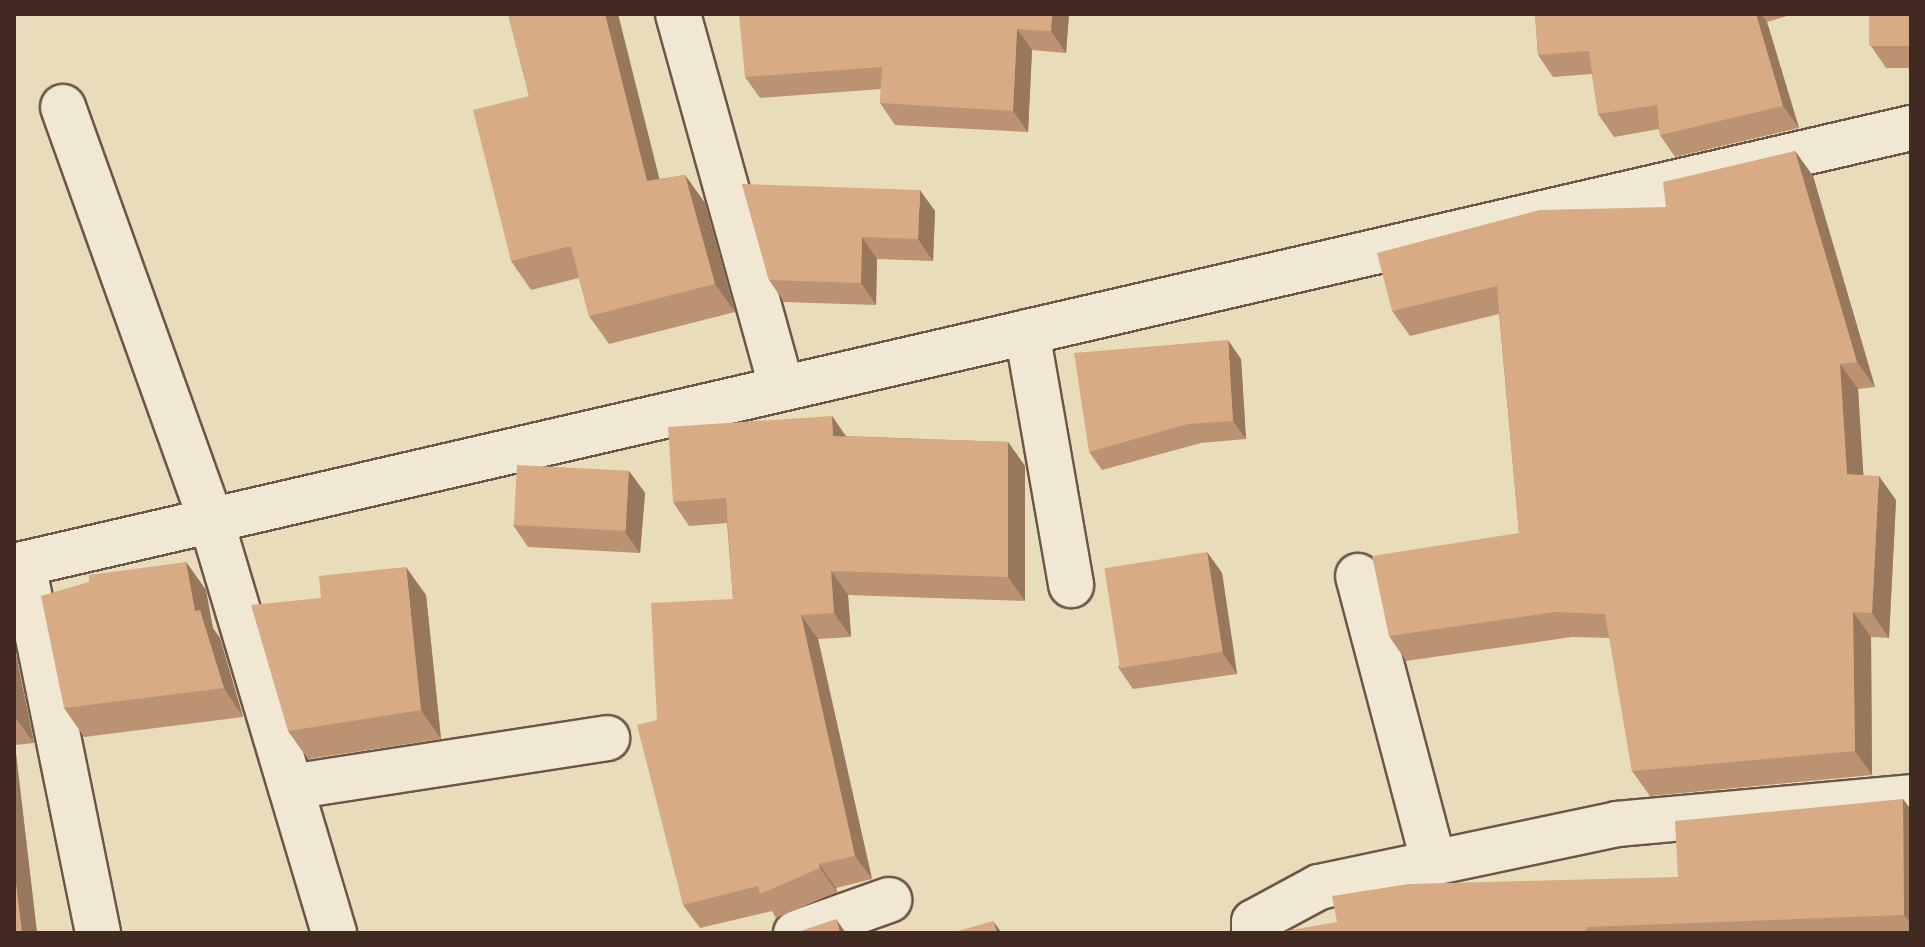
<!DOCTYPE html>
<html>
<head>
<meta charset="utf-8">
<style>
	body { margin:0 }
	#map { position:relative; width:1925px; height:947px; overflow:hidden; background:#e9dcbb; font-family:"Gentium Book Plus",serif }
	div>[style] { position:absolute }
	.roads { filter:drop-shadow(2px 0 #6b5648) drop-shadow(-2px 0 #6b5648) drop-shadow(0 2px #6b5648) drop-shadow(0 -2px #6b5648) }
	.minor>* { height:44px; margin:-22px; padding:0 22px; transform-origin:22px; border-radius:22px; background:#f1e8d3 }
	.wall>* { inset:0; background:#bb9372 }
	.shaded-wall>* { inset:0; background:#98785c }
	.building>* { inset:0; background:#d9ab84; transform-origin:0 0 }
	span { translate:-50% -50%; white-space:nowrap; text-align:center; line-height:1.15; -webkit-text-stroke:8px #f1e8d3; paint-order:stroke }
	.frame { position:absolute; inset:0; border:16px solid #412a22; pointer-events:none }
</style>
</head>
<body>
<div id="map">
	<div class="roads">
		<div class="minor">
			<i style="left:678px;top:14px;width:388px;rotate:74.5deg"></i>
			<i style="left:63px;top:107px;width:439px;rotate:70.3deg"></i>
			<i style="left:211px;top:520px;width:431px;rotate:73.4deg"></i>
			<i style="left:1027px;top:332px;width:257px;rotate:80.1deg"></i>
			<i style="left:23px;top:564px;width:377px;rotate:78.5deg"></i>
			<i style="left:14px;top:566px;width:1947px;rotate:-13deg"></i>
			<i style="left:1358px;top:576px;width:297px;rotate:75.2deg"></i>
			<i style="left:291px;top:787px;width:320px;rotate:-8.8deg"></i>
			<i style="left:796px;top:933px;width:99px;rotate:-19.5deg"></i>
			<i style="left:1254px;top:933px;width:11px;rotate:-90deg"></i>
			<i style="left:1254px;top:922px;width:74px;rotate:-28.3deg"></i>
			<i style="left:1319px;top:887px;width:305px;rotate:-11.9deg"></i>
			<i style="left:1617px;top:824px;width:295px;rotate:-5.2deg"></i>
		</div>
	</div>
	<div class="wall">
		<i style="clip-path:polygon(508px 14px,618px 14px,659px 179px,685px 175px,705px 203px,735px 312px,609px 344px,589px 316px,579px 278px,531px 290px,511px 261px,529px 96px)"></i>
		<i style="clip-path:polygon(1069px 14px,1066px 53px,1032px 50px,1028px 132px,895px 125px,880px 103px,881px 89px,760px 98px,745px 77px)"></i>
		<i style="clip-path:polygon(1535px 14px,1794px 14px,1767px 22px,1799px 128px,1675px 157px,1660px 135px,1659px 129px,1614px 137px,1598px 114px,1592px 74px,1553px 77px,1538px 55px)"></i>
		<i style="clip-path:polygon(1911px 14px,1911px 68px,1886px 68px,1871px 46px)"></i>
		<i style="clip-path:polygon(1795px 151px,1813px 176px,1875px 387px,1858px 389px,1863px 475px,1896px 500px,1889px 638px,1871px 637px,1872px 775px,1650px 796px,1632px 771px,1610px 638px,1572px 637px,1406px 661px,1389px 636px,1519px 533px,1499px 314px,1410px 336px,1392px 311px,1666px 207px)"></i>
		<i style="clip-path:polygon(742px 184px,935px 211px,933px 261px,877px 259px,876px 305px,784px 302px,769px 280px)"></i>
		<i style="clip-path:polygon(1241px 359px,1246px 439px,1201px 443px,1102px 470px,1089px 452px)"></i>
		<i style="clip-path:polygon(832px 416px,846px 436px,1008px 442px,1025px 466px,1025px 601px,848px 595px,851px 637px,818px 639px,872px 879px,836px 888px,837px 892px,776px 918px,772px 911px,700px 928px,683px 905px,657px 720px,733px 599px,727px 523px,689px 526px,673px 502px)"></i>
		<i style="clip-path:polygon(629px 471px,645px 493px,640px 553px,528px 547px,513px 525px)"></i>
		<i style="clip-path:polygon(1207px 552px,1222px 573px,1237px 674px,1133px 689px,1118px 667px)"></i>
		<i style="clip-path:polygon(186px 562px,206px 590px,212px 628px,220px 638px,243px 717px,84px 737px,64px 708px)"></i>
		<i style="clip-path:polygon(426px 595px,441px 739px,308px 759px,288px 731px)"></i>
		<i style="clip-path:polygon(14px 645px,34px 743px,15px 745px,37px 933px,14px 933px)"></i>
		<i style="clip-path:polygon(1903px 799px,1911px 810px,1911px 933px,1274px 933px,1678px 877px)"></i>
	</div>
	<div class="shaded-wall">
		<i style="clip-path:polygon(605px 14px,618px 14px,667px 209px,647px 181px)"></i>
		<i style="clip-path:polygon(1052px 14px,1069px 14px,1066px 53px,1051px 31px)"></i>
		<i style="clip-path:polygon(1756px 14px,1761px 14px,1767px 22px,1799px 128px,1783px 106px)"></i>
		<i style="clip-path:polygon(1017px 29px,1032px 50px,1028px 132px,1013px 111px)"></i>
		<i style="clip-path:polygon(1795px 151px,1813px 176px,1875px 387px,1857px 362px)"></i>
		<i style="clip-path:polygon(685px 175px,705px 203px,735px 312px,715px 284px)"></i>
		<i style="clip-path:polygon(920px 190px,935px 211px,933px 261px,918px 239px)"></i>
		<i style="clip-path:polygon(862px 237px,877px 259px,876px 305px,861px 283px)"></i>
		<i style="clip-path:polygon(1228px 340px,1241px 359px,1246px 439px,1233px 421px)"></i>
		<i style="clip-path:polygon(1840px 364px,1858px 389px,1865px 499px,1847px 474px)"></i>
		<i style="clip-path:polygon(832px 416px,848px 440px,833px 436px)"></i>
		<i style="clip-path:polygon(1008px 442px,1025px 466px,1025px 601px,1008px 577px)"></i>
		<i style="clip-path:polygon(629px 471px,645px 493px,640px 553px,625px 532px)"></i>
		<i style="clip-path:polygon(1879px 476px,1896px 500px,1889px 638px,1872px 613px)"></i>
		<i style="clip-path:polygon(1207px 552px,1222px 573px,1237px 674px,1222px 652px)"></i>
		<i style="clip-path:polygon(186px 562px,206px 590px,213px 628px,220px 638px,243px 717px,224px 688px,195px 611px)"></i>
		<i style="clip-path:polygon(406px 567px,426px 595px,441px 739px,421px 710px)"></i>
		<i style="clip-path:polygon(831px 571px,848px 595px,851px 637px,834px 613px)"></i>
		<i style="clip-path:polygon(1853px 612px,1871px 637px,1872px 775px,1855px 751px)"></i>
		<i style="clip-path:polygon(801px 615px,818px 639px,872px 879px,855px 856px)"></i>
		<i style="clip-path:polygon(14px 645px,34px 743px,15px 717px,14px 710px)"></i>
		<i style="clip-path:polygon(14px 743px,15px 745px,37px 933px,22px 933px,14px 866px)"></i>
		<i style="clip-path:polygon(1903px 799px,1911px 810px,1911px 924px,1904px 915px)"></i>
		<i style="clip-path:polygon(819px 864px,836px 888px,837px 892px,820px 868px)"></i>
		<i style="clip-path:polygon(836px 919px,846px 933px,840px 933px)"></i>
		<i style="clip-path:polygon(993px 921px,1002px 933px,997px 933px)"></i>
	</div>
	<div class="building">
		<i style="clip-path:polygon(508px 14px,605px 14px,647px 181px,685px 175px,715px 284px,589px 316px,571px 246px,511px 261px,473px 110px,529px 96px)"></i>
		<i style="clip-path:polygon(739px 14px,1052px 14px,1051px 31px,1017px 29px,1013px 111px,880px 103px,882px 67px,745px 77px)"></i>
		<i style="clip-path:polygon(1535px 14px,1756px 14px,1783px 106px,1660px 135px,1657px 105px,1598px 114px,1589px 51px,1538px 55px)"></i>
		<i style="left:1869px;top:14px;width:42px;height:32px"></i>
		<i style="clip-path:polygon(1795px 151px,1857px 362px,1840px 364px,1847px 474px,1879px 476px,1872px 613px,1853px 612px,1855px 751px,1632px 771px,1605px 614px,1555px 612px,1389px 636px,1372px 556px,1519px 533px,1497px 286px,1392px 311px,1377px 253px,1540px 210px,1666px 207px,1663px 182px)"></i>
		<i style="clip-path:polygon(742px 184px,920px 190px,918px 239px,862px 237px,861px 283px,769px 280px)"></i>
		<i style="clip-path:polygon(1228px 340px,1233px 421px,1188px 424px,1089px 452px,1074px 353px)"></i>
		<i style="clip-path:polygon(832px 416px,833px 436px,1008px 442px,1008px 577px,831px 571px,834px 613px,801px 615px,855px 856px,819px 864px,820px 868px,760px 894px,758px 886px,683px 905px,637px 725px,657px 720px,651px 603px,733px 599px,726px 498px,673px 502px,668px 427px)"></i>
		<i style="left:517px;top:465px;width:112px;height:60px;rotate:3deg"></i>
		<i style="left:1207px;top:552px;width:101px;height:104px;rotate:81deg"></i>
		<i style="clip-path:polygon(186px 562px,195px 611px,200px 610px,224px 688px,64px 708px,41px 596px,89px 582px,89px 575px)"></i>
		<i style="clip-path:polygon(406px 567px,421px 710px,288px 731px,251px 605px,321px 598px,319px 576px)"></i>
		<i style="clip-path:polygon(1903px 799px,1904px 915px,1586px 927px,1586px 933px,1274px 933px,1337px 922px,1332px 896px,1409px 884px,1678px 877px,1675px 821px)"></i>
		<i style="clip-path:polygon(14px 866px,22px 933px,14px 933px)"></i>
		<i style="clip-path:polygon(836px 919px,840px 933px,795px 933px)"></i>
		<i style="clip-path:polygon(993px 921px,997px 933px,951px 933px)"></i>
	</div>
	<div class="frame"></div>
</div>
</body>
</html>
